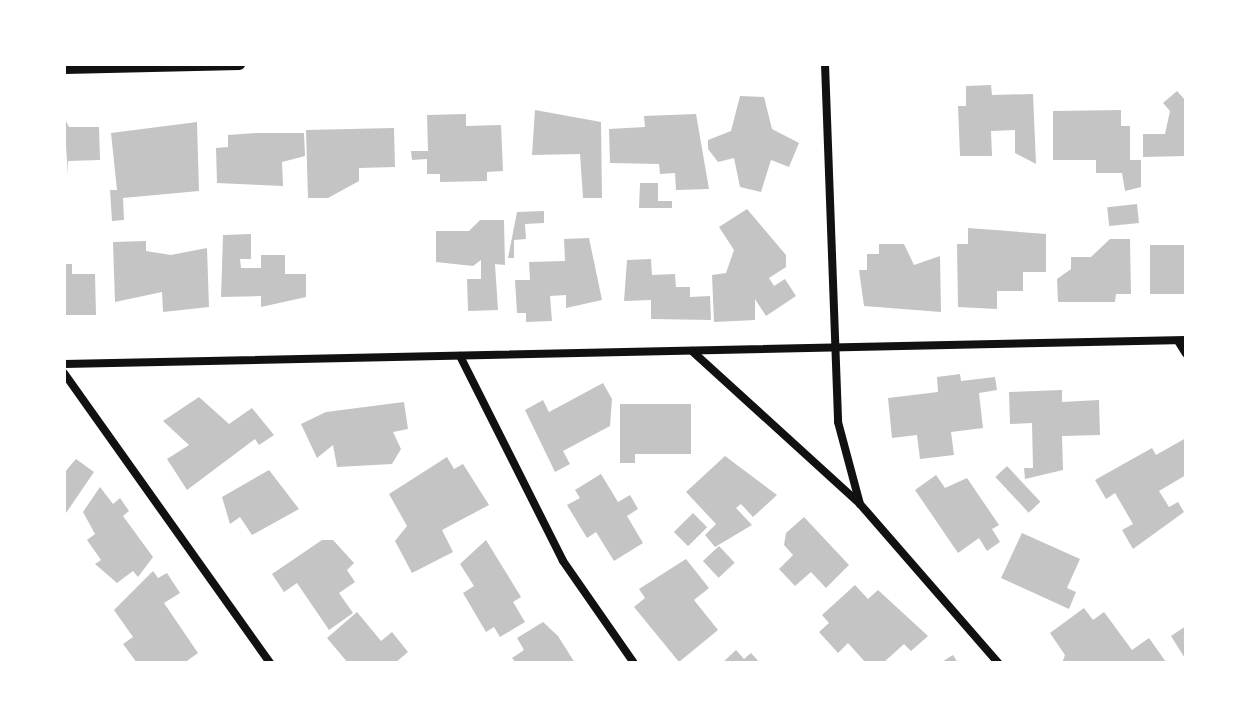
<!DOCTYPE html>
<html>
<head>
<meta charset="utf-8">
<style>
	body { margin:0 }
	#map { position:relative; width:1250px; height:727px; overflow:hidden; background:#fff; font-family:"Public Sans",sans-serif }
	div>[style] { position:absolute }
	.building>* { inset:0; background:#c4c4c4; transform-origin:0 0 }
	.minor>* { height:8px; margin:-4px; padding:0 4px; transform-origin:4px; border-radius:4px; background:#111 }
	.tertiary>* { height:11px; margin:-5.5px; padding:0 5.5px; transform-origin:5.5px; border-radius:5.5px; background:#111 }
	span { translate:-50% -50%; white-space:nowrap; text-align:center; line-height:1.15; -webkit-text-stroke:6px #fff; paint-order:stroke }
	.frame { position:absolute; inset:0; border:66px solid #fff; pointer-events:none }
</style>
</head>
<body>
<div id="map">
	<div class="building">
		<i style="clip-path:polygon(991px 85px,992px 95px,1033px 94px,1036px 164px,1015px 153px,1015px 130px,991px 131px,992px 156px,960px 156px,958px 106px,966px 106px,966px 86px)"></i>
		<i style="clip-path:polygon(1177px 91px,1186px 101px,1186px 156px,1143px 157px,1143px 134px,1165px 134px,1170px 111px,1163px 103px)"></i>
		<i style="clip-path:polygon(740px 96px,764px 97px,772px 129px,799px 143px,789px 167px,771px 160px,761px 192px,740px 187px,734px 158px,718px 162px,708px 149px,708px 140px,731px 131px)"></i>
		<i style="clip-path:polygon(535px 110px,601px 122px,602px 198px,583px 198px,580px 154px,532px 155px)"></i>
		<i style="clip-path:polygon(1121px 110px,1121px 126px,1130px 126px,1130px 160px,1141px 160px,1141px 187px,1125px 191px,1122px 173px,1096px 173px,1096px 160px,1053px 160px,1053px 111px)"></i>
		<i style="clip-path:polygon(466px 114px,466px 126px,501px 125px,503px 171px,487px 172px,487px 181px,440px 182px,440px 174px,427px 174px,427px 159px,412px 160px,411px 151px,428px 151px,427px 115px)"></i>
		<i style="clip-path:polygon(696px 114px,709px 189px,676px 190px,675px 173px,660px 174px,659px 164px,610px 163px,609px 129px,645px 127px,644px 116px)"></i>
		<i style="clip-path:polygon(64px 117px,69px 127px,99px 127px,100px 160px,68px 161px,68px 175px)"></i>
		<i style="clip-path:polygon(197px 122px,199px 191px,123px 198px,124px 220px,112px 221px,110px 190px,117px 190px,111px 133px)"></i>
		<i style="clip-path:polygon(394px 128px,395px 167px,359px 168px,359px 181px,328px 198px,308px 198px,306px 130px)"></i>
		<i style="clip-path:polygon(256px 133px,304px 133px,305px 156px,282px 162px,283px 186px,217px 183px,216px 148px,228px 147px,228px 135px)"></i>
		<i style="clip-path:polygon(640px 183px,658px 183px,658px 201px,672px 201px,672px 208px,639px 208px)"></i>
		<i style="left:1137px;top:204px;width:19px;height:30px;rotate:84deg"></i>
		<i style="clip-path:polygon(747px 209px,786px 255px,786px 267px,769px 278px,774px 286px,785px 279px,796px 296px,766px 316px,755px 299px,755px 320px,714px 322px,712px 275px,726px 273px,734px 250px,719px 227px)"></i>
		<i style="clip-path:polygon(544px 211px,544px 223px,525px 224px,526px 239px,514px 240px,514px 258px,508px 258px,517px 212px)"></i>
		<i style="clip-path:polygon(480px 220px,504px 220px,505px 265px,495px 264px,498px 310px,468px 311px,467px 279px,481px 279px,481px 260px,473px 266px,436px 262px,436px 231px,469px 231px)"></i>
		<i style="clip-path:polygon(968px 228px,1046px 234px,1046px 272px,1023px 272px,1023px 291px,997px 291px,997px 309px,958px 307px,957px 244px,968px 244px)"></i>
		<i style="clip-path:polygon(251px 234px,251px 259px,240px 259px,241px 268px,261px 268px,261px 255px,285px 255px,285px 274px,306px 274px,306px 297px,261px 307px,261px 296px,221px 297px,223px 235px)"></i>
		<i style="clip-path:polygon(589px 238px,602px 300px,566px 308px,566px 295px,550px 296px,552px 321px,526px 322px,526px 313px,517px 313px,515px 280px,530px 280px,529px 262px,565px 261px,564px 239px)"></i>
		<i style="clip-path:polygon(1110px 239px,1130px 239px,1131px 294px,1116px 294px,1115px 302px,1058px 302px,1057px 279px,1071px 269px,1071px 257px,1091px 257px)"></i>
		<i style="clip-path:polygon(146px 241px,146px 251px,171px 255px,207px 248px,209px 307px,163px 312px,162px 292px,115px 302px,113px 242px)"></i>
		<i style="clip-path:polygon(879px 244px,904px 244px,914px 265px,940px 256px,941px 312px,864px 306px,859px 270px,867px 270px,867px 254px,879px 254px)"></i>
		<i style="left:1150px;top:245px;width:36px;height:49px"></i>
		<i style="clip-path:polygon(651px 259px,652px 275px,675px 274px,676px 287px,690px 287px,690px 297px,710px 296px,711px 320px,651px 319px,651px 300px,624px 301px,627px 260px)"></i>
		<i style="clip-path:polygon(64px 264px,72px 264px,72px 274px,95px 274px,96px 315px,64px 315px)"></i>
		<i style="clip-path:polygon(960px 374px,961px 381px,995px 377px,997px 390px,979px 393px,983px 428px,951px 432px,954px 455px,920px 459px,917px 435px,892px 438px,888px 398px,938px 392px,937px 377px)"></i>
		<i style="clip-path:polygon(603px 383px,612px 399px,610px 426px,563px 451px,570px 464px,555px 472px,525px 410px,543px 400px,549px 412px)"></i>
		<i style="clip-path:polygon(1062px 390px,1062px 402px,1099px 400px,1100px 435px,1062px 436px,1063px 470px,1025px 479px,1024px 468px,1033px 468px,1032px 423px,1010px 424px,1009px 392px)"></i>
		<i style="clip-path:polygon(199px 397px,229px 424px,252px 408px,274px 435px,259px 445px,255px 439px,187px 490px,167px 459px,189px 445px,163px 421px)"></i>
		<i style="clip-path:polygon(404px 402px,408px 429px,393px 432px,401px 449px,392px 464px,337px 467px,333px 445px,317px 458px,301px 424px,326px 412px)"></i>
		<i style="clip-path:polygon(620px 404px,691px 404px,691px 454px,635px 454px,635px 463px,620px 463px)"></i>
		<i style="clip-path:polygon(1186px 438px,1186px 475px,1159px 491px,1169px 507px,1178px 502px,1184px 512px,1133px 549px,1122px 530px,1133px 524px,1115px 493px,1106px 499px,1095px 480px,1152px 448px,1156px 455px)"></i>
		<i style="clip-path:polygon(725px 456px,777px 495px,753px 517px,741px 504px,736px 508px,752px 525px,715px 547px,705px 535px,716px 524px,686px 492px)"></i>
		<i style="clip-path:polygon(447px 457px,454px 469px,463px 464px,489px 505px,442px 530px,453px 552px,412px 573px,395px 541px,407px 526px,389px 494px)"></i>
		<i style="clip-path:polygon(76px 459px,94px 472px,64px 516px,64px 473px)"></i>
		<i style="left:1007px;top:466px;width:49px;height:16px;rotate:47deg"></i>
		<i style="clip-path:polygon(269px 470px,299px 509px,252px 535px,240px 517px,230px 524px,222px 497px)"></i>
		<i style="clip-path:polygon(601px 474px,618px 502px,630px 495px,638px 509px,627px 516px,643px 543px,614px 561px,596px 532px,587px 538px,567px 505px,580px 498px,575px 490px)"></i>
		<i style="clip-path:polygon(936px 475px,945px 488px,967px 478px,999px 525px,992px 529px,1000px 542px,987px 551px,979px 538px,958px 553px,915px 490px)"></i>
		<i style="clip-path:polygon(100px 487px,113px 504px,120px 498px,129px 511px,123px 516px,153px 557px,138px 577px,133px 571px,117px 583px,95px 564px,101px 560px,87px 540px,95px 534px,83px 512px)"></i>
		<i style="left:693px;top:513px;width:20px;height:27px;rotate:45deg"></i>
		<i style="clip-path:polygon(804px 517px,849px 565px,826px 588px,811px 572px,795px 586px,779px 569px,793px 555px,784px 545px,786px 533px)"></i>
		<i style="clip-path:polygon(1022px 533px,1080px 559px,1067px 588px,1076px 592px,1069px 609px,1001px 578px)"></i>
		<i style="clip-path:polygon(322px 540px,333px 540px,354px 563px,347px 570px,355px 582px,339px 593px,353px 613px,329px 630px,297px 583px,284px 592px,272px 574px)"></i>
		<i style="clip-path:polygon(486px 540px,521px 597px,513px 602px,525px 622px,500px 637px,494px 627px,486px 632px,463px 593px,474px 586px,460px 564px)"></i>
		<i style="left:719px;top:546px;width:23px;height:22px;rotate:47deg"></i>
		<i style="clip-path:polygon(686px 559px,709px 588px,694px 600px,718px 630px,679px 662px,634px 607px,645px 598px,639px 589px)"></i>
		<i style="clip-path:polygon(153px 571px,158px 578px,167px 573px,180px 593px,164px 603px,198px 653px,184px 663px,137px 663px,123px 644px,133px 637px,114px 610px)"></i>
		<i style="clip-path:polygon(855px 585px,868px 599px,878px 590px,928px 636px,911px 651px,904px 644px,883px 663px,866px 663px,848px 643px,838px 653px,819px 632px,829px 623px,822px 615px)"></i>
		<i style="clip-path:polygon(1084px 608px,1093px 620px,1104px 612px,1132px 650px,1149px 638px,1166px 662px,1062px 663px,1065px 655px,1050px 633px)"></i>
		<i style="clip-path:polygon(357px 612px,381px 641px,392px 632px,408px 652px,395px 663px,348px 663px,327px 638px)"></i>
		<i style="clip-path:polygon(543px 622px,558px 636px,575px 663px,516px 663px,512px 658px,524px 650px,517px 638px)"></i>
		<i style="clip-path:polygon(1186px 626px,1186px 660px,1171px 636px)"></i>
		<i style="clip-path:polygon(736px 650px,744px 659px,751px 653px,760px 663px,722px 663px)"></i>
		<i style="clip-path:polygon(953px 655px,958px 663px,940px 663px)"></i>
	</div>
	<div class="minor">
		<i style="left:825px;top:64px;width:358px;rotate:87.9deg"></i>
		<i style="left:838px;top:422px;width:85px;rotate:75deg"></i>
		<i style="left:860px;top:504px;width:211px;rotate:49deg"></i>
		<i style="left:1178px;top:341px;width:15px;rotate:58deg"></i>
		<i style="left:692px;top:351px;width:226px;rotate:42.3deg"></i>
		<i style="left:460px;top:356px;width:229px;rotate:63.3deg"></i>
		<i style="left:563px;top:561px;width:124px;rotate:55.2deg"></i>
		<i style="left:64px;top:364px;width:1122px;rotate:-1.23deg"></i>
		<i style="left:64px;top:373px;width:356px;rotate:54.6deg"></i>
	</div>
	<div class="tertiary">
		<i style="left:64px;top:68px;width:175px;rotate:-1.3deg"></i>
	</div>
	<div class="frame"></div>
</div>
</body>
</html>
